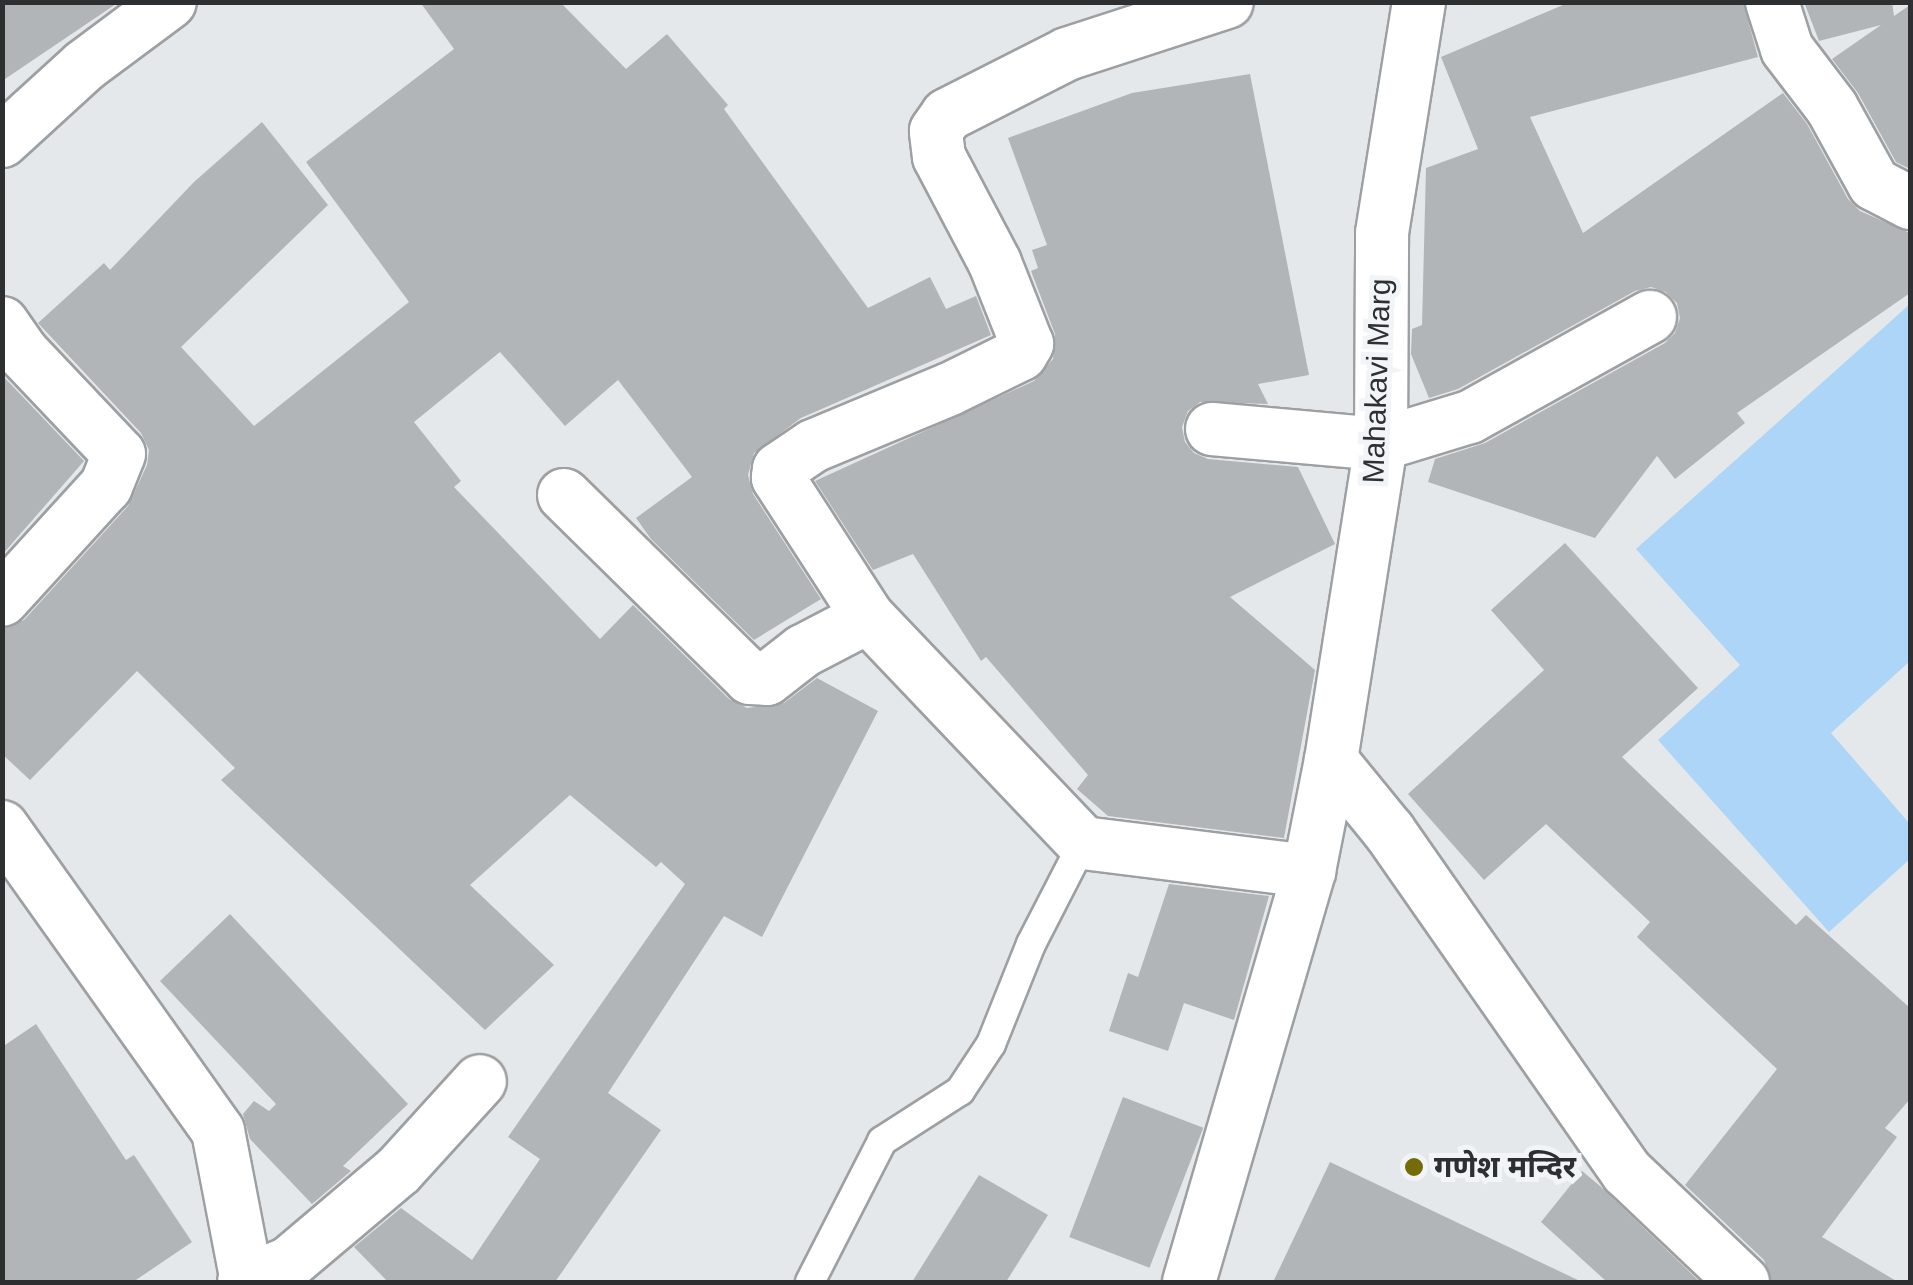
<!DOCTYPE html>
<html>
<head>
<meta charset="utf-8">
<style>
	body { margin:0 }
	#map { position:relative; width:1913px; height:1285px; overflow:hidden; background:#e4e8ea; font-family:Arial,"Noto Sans Devanagari",sans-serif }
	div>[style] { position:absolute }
	.green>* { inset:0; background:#add5f7 }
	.building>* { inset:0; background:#b2b5b8; transform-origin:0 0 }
	.roads { filter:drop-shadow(2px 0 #9da0a3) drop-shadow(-2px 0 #9da0a3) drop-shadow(0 2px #9da0a3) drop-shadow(0 -2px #9da0a3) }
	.service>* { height:28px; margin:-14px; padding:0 14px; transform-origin:14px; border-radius:14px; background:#fff }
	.minor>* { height:52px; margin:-26px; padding:0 26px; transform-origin:26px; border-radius:26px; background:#fff }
	.dots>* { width:28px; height:28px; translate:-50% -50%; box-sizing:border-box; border:5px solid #f1f5f8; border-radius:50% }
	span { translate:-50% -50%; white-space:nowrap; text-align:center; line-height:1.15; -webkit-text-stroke:10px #f1f5f8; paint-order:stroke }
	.street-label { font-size:30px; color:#2e2f30 }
	.poi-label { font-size:30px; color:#2e2f30; font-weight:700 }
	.left { translate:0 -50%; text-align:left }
	.frame { position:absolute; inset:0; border:5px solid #2e2f30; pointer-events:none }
</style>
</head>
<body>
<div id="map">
	<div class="green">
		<i style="clip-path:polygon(1910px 304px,1910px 661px,1831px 733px,1910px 824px,1910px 859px,1829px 932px,1658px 740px,1740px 665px,1636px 549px)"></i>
	</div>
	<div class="building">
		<i style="clip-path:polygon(2px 2px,119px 2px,2px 81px)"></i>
		<i style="clip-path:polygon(420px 2px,560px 2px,626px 69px,667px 34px,728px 105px,724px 109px,868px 308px,930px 277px,946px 309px,976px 296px,991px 335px,801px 418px,754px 453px,748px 475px,753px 494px,821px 599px,754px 640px,651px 539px,636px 518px,692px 477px,618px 380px,565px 426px,500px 352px,414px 422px,461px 481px,454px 487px,600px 639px,633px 605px,729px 699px,747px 708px,784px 703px,817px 678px,878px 711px,762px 937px,724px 916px,608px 1093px,661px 1130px,555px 1282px,388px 1282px,354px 1247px,401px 1208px,472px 1260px,540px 1159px,508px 1137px,685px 884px,661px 862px,656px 867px,570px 795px,470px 885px,554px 965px,485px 1030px,221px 780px,235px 768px,137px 671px,30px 780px,2px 754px,2px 629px,24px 620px,128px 506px,147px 465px,149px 450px,141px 433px,38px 323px,104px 263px,110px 270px,194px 182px,262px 122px,328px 205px,181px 347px,254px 426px,409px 302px,306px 162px,454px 49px)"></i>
		<i style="clip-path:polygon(1570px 2px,1743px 2px,1758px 57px,1530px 117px,1583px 233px,1783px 93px,1807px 124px,1848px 199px,1860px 211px,1910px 233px,1910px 293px,1737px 413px,1745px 423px,1675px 479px,1657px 456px,1595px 538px,1428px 482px,1435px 459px,1485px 443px,1665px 343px,1675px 333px,1680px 318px,1677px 303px,1666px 292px,1651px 287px,1635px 291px,1458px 389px,1429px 398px,1411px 354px,1412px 329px,1422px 325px,1426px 168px,1478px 149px,1441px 57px)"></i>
		<i style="clip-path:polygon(1804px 2px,1892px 2px,1894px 16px,1910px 5px,1910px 169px,1896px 162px,1858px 93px,1832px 59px,1881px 25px,1819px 41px)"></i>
		<i style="clip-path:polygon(1250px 74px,1309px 375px,1258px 384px,1268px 404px,1200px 402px,1188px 411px,1182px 427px,1185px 442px,1194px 453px,1208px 459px,1298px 467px,1335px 544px,1230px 597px,1315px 670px,1284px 838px,1108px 816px,1077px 789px,1088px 775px,986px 657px,981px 661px,913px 554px,873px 570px,815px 481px,1034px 381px,1053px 359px,1055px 334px,1031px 271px,1038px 268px,1032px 250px,1047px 245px,1008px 138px,1132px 93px)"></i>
		<i style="clip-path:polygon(2px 375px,84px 461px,2px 555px)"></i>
		<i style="clip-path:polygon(1565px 543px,1698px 688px,1622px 757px,1796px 925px,1806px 915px,1910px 1008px,1910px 1099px,1885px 1128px,1897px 1137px,1822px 1237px,1898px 1282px,1772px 1282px,1764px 1260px,1685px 1185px,1777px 1069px,1637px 937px,1650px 922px,1546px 824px,1484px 880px,1408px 794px,1544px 670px,1491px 610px)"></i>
		<i style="clip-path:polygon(1169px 884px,1269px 896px,1234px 1020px,1184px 1003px,1168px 1051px,1109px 1031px,1128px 973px,1138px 977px)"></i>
		<i style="clip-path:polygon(230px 914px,408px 1104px,343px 1166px,351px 1171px,312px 1204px,250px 1139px,243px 1114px,254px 1101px,269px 1111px,276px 1104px,160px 981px)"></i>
		<i style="clip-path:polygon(36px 1024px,126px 1160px,134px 1155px,192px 1242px,133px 1282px,2px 1282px,2px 1047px)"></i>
		<i style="left:1123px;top:1097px;width:86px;height:150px;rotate:21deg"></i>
		<i style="clip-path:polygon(1330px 1162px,1582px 1282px,1273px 1282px)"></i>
		<i style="clip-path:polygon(1582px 1171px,1600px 1186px,1700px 1282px,1607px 1282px,1541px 1222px)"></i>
		<i style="clip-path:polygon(979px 1175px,1048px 1215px,1006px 1282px,912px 1282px)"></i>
	</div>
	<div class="roads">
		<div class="service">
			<i style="left:810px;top:1282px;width:158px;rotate:-62.9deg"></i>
			<i style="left:882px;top:1141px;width:93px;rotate:-32.7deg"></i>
			<i style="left:960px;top:1091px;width:56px;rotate:-56.6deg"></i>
			<i style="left:991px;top:1044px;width:108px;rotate:-68.2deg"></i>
			<i style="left:1031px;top:944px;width:114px;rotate:-62.8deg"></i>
		</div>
		<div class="minor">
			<i style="left:1772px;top:2px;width:49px;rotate:72.3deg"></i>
			<i style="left:1787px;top:49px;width:74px;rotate:52.7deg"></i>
			<i style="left:1832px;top:108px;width:87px;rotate:61.1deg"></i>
			<i style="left:1874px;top:184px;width:41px;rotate:27.8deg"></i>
			<i style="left:2px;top:141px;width:111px;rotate:-42.4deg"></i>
			<i style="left:84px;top:66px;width:107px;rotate:-36.7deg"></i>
			<i style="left:2px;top:323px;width:37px;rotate:55deg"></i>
			<i style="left:23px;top:353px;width:139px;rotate:46.5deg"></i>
			<i style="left:119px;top:454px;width:35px;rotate:112deg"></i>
			<i style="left:106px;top:486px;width:154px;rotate:132.4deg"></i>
			<i style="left:1212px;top:429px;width:170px;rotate:5.1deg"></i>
			<i style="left:1381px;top:444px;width:93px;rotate:-16.9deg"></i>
			<i style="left:1470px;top:417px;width:206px;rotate:-29.1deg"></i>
			<i style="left:564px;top:495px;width:261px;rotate:44.5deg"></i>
			<i style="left:750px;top:678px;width:17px;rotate:3deg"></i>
			<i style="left:767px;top:679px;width:46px;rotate:-37.9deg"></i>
			<i style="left:803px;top:651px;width:73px;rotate:-27.6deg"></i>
			<i style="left:868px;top:617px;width:312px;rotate:46.4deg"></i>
			<i style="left:1083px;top:843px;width:228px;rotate:7.1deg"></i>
			<i style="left:868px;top:617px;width:166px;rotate:-122.9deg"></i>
			<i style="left:778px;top:478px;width:9px;rotate:-84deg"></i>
			<i style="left:779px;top:469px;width:41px;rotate:-34.1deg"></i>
			<i style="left:813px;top:446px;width:148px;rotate:-22.6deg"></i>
			<i style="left:950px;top:389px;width:79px;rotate:-26.2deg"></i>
			<i style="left:1021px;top:354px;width:12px;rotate:-59deg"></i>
			<i style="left:1027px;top:344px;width:87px;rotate:-111.6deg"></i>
			<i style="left:995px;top:263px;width:120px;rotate:-117.8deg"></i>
			<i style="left:939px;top:157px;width:26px;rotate:-97deg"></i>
			<i style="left:936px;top:131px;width:19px;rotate:-55deg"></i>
			<i style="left:947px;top:115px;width:135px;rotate:-26.9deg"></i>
			<i style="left:1067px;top:54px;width:168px;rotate:-18deg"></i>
			<i style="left:1331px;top:760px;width:92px;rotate:50.8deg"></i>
			<i style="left:1389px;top:831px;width:416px;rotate:55.1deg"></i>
			<i style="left:1627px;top:1172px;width:160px;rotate:43.5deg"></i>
			<i style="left:2px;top:827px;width:373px;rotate:54.6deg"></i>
			<i style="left:218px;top:1131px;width:153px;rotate:79.1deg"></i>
			<i style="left:244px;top:1282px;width:49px;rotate:-22.9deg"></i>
			<i style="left:289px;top:1263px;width:144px;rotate:-40.2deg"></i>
			<i style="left:399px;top:1170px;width:120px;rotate:-47.7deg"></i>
			<i style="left:1189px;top:1282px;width:428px;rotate:-73.7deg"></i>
			<i style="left:1309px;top:871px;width:113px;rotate:-78.8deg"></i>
			<i style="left:1331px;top:760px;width:320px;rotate:-81deg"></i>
			<i style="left:1381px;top:444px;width:211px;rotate:-89.7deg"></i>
			<i style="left:1382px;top:233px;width:234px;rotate:-80.9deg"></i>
		</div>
	</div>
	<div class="dots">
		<i style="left:1414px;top:1167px;background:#756c08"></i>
	</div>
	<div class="street-label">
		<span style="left:1377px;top:381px;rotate:-88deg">Mahakavi Marg</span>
	</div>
	<div class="poi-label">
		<span class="left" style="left:1434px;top:1167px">गणेश मन्दिर</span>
	</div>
	<div class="frame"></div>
</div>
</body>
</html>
